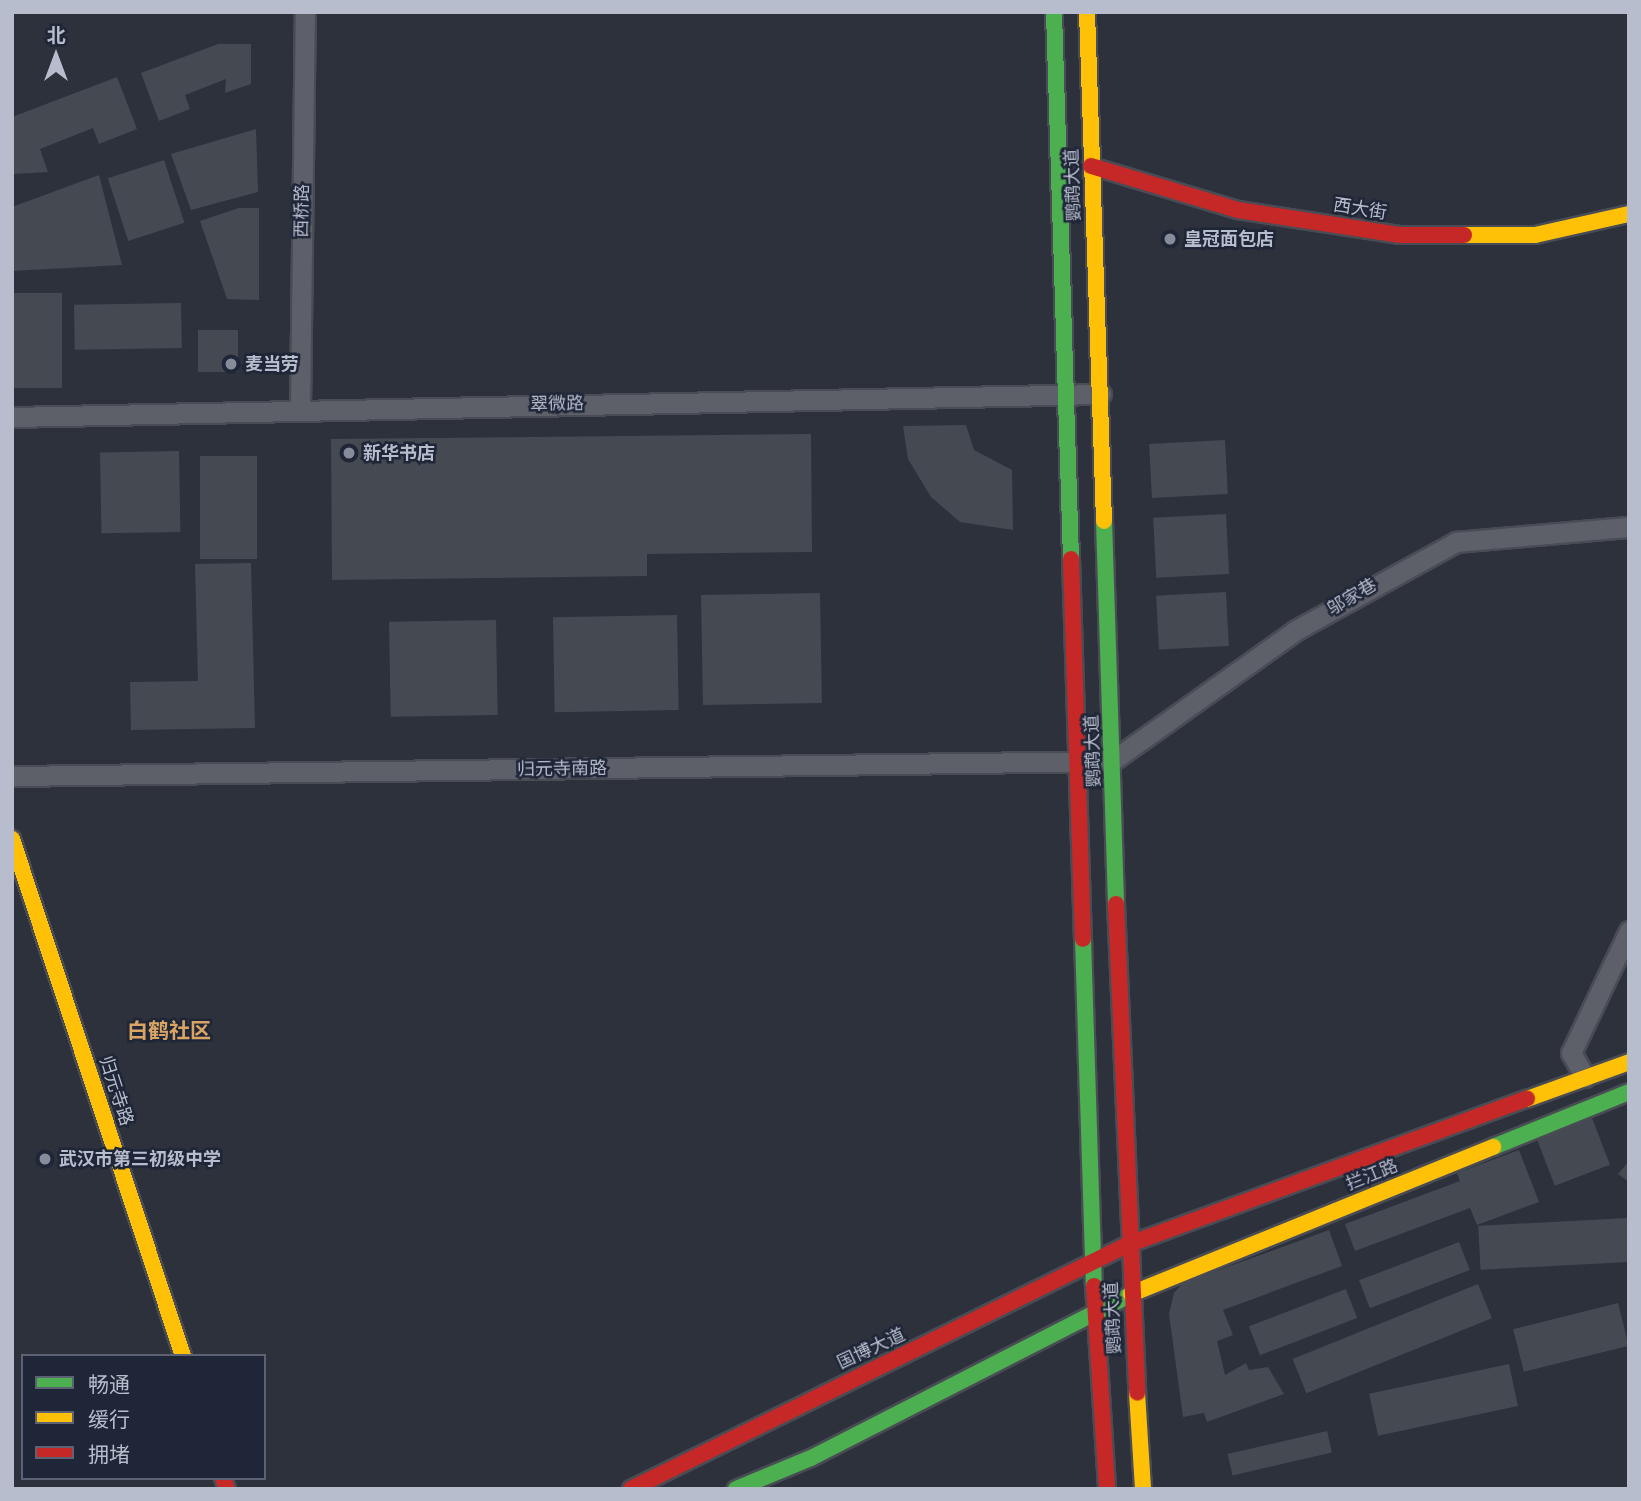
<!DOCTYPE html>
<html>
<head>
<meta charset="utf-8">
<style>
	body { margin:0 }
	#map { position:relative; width:1641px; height:1501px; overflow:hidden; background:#2c313c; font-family:"IBM Plex Sans","Noto Sans SC",sans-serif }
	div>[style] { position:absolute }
	.building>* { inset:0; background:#454952; transform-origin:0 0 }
	.roads { filter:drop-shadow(2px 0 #494c54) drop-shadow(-2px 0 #494c54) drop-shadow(0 2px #494c54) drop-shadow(0 -2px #494c54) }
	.street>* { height:19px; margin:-9.5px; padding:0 9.5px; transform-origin:9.5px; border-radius:9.5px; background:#5d6069 }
	.fast>* { height:16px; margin:-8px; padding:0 8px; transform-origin:8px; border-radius:8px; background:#4caf50 }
	.slow>* { height:16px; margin:-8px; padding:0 8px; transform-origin:8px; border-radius:8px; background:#ffc107 }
	.jam>* { height:16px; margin:-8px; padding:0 8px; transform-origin:8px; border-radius:8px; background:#c62828 }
	.dots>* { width:19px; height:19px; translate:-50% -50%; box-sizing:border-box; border:4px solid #1f2638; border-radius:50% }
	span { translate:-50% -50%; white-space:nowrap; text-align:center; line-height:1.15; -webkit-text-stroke:5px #1f2638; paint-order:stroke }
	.street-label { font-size:18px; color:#b7bdcc }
	.poi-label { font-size:18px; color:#b7bdcc; font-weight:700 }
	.left { translate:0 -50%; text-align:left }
	.quarter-label { font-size:21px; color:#daa564; font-weight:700 }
	.frame { position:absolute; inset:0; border:14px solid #b7bdcc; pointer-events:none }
	.legend { position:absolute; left:21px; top:1354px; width:245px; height:126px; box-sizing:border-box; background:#1f2638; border:2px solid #5c6273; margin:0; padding:9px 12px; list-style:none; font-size:21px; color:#b7bdcc }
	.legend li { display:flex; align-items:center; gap:14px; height:35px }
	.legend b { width:35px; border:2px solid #5c6273 }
	.north { position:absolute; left:21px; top:21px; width:70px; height:70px; -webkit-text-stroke:5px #1f2638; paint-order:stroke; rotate:0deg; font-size:19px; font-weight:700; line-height:28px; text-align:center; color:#b7bdcc }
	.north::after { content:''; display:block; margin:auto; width:24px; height:32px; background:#b7bdcc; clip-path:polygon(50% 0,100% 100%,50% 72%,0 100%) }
</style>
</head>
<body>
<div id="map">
	<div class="building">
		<i style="clip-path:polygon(218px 44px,251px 44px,251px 84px,225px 93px,226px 79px,185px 95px,190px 109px,159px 121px,141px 73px)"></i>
		<i style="clip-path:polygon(117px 77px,137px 129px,99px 144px,93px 128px,40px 149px,48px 172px,12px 174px,12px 117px)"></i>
		<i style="clip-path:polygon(256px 129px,258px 192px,191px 210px,171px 154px)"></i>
		<i style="left:164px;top:160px;width:66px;height:59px;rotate:72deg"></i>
		<i style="clip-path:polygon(99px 175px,122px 265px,12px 271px,12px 207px)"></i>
		<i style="clip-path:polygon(239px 208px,259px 208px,259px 300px,227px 299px,200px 221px)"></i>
		<i style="left:12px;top:293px;width:50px;height:95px"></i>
		<i style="left:181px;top:303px;width:45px;height:107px;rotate:89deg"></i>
		<i style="left:238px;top:330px;width:42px;height:40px;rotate:90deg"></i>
		<i style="clip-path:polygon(966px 425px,974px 450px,1012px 470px,1013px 530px,960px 522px,931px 497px,908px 459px,903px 426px)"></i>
		<i style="clip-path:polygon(811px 434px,812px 552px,647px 554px,647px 576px,332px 580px,331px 439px)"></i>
		<i style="left:1225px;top:440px;width:54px;height:76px;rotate:87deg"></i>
		<i style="left:179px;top:451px;width:81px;height:79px;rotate:89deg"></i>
		<i style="left:257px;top:456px;width:103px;height:57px;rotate:90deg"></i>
		<i style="left:1226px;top:514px;width:60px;height:73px;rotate:87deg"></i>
		<i style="clip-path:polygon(251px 563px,255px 728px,131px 730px,130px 682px,198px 681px,195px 564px)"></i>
		<i style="left:1226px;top:592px;width:54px;height:70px;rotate:87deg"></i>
		<i style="left:820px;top:593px;width:110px;height:119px;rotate:89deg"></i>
		<i style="left:677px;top:615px;width:95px;height:124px;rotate:89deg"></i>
		<i style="left:496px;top:620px;width:95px;height:107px;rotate:89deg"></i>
		<i style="left:1592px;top:1118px;width:50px;height:59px;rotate:69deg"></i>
		<i style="clip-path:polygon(1519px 1150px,1539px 1202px,1477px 1225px,1470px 1208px,1355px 1251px,1345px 1224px,1460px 1181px,1457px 1173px)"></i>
		<i style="clip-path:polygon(1629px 1161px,1629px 1182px,1618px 1174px)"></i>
		<i style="left:1627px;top:1218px;width:44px;height:149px;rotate:87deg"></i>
		<i style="clip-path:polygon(1329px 1230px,1342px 1266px,1223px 1310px,1233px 1335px,1217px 1341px,1225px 1375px,1246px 1363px,1249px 1370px,1268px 1367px,1284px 1394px,1207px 1422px,1204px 1413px,1183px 1417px,1169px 1314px,1174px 1293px,1183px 1283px)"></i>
		<i style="left:1459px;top:1242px;width:30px;height:107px;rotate:69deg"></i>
		<i style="left:1478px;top:1284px;width:37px;height:200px;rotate:68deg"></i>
		<i style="left:1346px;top:1289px;width:31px;height:104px;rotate:69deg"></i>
		<i style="left:1618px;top:1303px;width:44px;height:108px;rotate:76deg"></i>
		<i style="left:1509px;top:1364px;width:43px;height:143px;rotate:78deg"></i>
		<i style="left:1327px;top:1431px;width:22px;height:102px;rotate:77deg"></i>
	</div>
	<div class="roads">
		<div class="street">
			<i style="left:300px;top:409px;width:397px;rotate:-89.3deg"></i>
			<i style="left:12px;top:417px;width:1089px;rotate:-1.21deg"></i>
			<i style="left:12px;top:776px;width:1100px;rotate:-0.78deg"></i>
			<i style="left:1112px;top:761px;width:226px;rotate:-35.4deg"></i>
			<i style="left:1296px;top:630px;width:183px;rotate:-28.8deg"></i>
			<i style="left:1456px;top:542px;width:174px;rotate:-5deg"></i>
			<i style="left:1585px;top:1077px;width:28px;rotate:-120deg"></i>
			<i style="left:1571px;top:1053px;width:135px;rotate:-64.6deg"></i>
		</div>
		<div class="fast">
			<i style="left:1054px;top:12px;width:547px;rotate:88.22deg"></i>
			<i style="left:1104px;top:521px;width:383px;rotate:88.2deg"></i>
			<i style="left:1083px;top:939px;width:347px;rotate:88.2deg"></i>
			<i style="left:1493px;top:1147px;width:147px;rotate:-22deg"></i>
			<i style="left:736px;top:1489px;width:81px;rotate:-22.5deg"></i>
			<i style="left:811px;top:1458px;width:360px;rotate:-27.1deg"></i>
		</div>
		<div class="slow">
			<i style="left:1087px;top:12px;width:509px;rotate:88.09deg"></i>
			<i style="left:1464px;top:235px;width:71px"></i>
			<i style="left:1535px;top:235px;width:96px;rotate:-12.6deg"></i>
			<i style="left:12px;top:839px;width:545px;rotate:71.7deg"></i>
			<i style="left:1527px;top:1099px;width:109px;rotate:-19.9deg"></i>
			<i style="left:1131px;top:1294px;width:391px;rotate:-22.1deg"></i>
			<i style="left:1137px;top:1393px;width:96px;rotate:86.4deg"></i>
		</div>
		<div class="jam">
			<i style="left:1091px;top:166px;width:153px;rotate:16.7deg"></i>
			<i style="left:1238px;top:210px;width:163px;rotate:8.8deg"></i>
			<i style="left:1399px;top:235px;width:65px"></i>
			<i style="left:1071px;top:559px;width:380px;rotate:88.2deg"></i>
			<i style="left:1116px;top:904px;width:489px;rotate:87.5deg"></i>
			<i style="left:1127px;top:1245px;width:426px;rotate:-20.1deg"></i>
			<i style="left:1094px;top:1286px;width:203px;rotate:86.3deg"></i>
			<i style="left:223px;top:1478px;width:12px;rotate:70deg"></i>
			<i style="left:631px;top:1489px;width:553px;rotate:-26.19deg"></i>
		</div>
	</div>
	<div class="dots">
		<i style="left:1170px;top:239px;background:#868c9a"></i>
		<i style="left:231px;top:364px;background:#868c9a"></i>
		<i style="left:349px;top:453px;background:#868c9a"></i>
		<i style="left:45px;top:1159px;background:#868c9a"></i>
	</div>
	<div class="street-label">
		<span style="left:1073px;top:185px;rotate:-92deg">鹦鹉大道</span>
		<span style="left:1360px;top:209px;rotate:9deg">西大街</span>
		<span style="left:302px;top:211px;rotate:-89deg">西桥路</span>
		<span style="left:557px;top:404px;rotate:-1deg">翠微路</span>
		<span style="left:1352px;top:597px;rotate:-31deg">邬家巷</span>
		<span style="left:1093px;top:751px;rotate:-92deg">鹦鹉大道</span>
		<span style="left:562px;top:769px;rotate:-1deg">归元寺南路</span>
		<span style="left:116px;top:1091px;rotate:72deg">归元寺路</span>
		<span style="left:1372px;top:1175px;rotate:-22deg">拦江路</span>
		<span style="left:1113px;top:1318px;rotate:-93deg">鹦鹉大道</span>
		<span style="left:871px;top:1349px;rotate:-25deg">国博大道</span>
	</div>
	<div class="poi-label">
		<span class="left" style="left:1184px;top:239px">皇冠面包店</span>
		<span class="left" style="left:245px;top:364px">麦当劳</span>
		<span class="left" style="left:363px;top:453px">新华书店</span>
		<span class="left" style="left:59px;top:1159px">武汉市第三初级中学</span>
	</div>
	<div class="quarter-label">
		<span style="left:169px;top:1030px">白鹤社区</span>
	</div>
	<div class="frame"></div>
	<ul class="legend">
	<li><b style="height:9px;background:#4caf50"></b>畅通</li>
	<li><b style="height:9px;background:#ffc107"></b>缓行</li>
	<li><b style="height:9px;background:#c62828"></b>拥堵</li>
	</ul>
	<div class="north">北</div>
</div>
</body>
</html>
